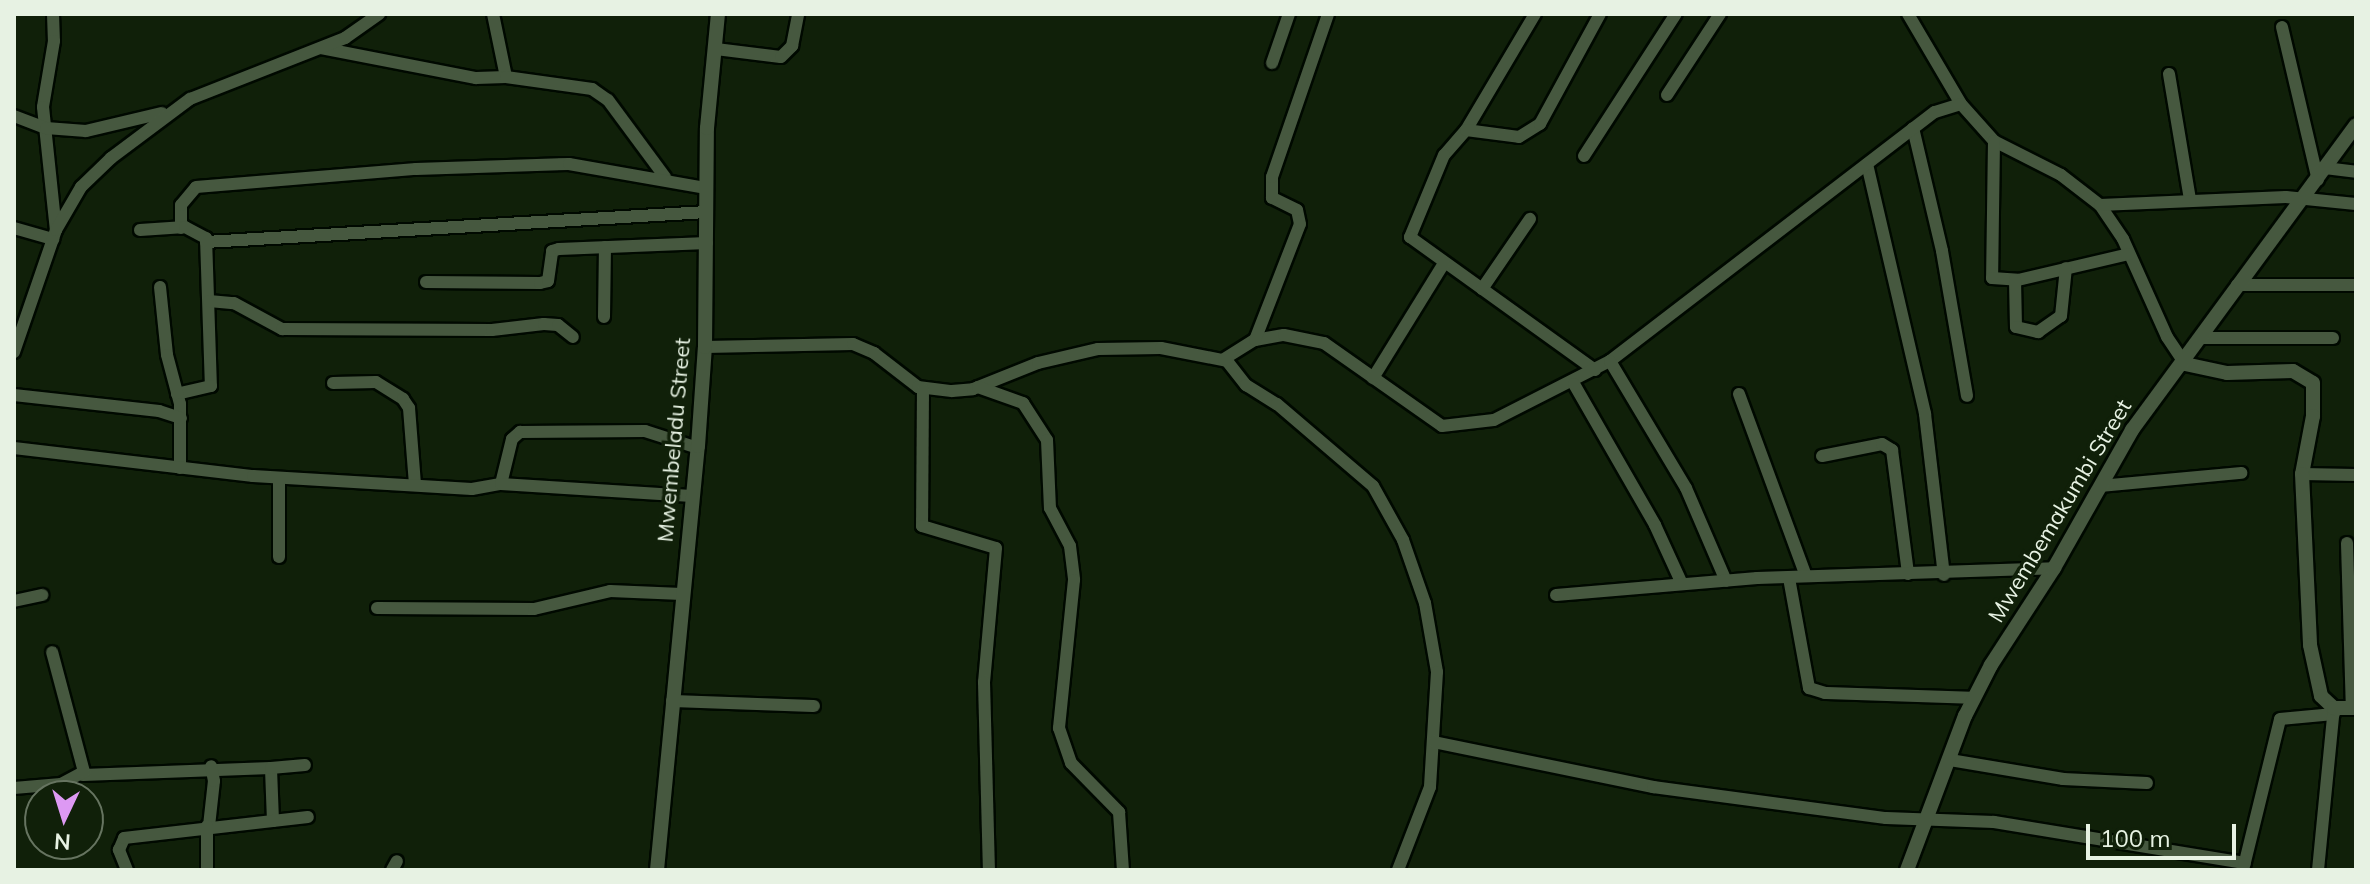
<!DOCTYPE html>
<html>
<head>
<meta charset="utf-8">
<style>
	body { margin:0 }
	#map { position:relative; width:2370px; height:884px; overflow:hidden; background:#102009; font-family:Mulish,sans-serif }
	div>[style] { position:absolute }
	.roads { filter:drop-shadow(2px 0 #000900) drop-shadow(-2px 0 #000900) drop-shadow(0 2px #000900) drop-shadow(0 -2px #000900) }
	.minor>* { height:12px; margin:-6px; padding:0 6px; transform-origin:6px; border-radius:6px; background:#46583f }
	.tertiary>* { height:14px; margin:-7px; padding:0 7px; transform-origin:7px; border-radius:7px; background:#46583f }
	span { translate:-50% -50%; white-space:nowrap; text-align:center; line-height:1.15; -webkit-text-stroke:7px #102009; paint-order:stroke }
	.street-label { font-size:22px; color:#e7f2e3 }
	.frame { position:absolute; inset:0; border:16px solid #e7f2e3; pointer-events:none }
	.north { position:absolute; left:24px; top:780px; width:80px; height:80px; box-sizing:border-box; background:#102009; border:2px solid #667460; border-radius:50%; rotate:184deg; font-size:22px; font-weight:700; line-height:32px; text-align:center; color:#e7f2e3 }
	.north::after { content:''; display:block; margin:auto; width:28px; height:36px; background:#dd99f3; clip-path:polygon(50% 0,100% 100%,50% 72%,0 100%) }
	.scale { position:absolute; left:2086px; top:824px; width:150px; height:36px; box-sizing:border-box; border:4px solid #e7f2e3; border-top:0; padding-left:10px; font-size:24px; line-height:28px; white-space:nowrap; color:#e7f2e3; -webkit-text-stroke:6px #102009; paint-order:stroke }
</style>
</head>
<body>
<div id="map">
	<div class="roads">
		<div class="minor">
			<i style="left:53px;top:14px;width:27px;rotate:88deg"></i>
			<i style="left:54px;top:41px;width:67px;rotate:99.5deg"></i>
			<i style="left:43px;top:107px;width:124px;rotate:84deg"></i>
			<i style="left:493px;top:14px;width:64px;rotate:78.3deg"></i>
			<i style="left:1535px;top:14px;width:135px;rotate:120.7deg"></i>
			<i style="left:1466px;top:130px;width:33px;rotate:131deg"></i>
			<i style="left:1444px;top:155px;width:89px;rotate:112.5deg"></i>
			<i style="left:1410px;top:237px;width:228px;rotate:35.7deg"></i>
			<i style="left:1908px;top:14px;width:104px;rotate:59.5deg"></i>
			<i style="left:1961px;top:104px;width:50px;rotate:48.3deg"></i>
			<i style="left:1994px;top:141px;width:75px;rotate:26.9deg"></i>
			<i style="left:2061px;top:175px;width:49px;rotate:37.6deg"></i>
			<i style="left:2100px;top:205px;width:41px;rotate:55.9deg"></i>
			<i style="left:2123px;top:239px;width:107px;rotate:65.8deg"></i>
			<i style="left:2167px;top:337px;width:32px;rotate:56deg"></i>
			<i style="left:2282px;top:27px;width:157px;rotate:76.8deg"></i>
			<i style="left:321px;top:48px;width:158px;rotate:11deg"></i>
			<i style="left:476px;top:78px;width:30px;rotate:-2deg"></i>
			<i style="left:506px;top:77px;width:87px;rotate:7.9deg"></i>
			<i style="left:592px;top:89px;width:19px;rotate:35deg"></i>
			<i style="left:608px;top:100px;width:96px;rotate:53.5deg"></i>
			<i style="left:716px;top:49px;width:65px;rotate:7deg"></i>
			<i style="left:781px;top:57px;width:16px;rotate:-45deg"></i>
			<i style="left:792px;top:46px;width:33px;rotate:-79deg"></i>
			<i style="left:1272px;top:63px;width:52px;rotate:-70.9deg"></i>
			<i style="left:2169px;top:74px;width:128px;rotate:80.5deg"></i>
			<i style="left:1667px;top:95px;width:97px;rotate:-56.8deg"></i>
			<i style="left:14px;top:116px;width:34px;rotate:21deg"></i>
			<i style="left:46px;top:128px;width:40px;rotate:4.3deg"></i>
			<i style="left:86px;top:131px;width:78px;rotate:-13.3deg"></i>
			<i style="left:1913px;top:128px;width:126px;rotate:76.7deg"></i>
			<i style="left:1942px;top:251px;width:147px;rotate:80.2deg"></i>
			<i style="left:1466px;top:130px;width:53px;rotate:7.5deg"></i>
			<i style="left:1519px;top:137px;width:25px;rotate:-32deg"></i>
			<i style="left:1540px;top:124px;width:125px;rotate:-61.4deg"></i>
			<i style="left:1994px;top:141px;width:137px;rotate:90.8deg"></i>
			<i style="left:1992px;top:278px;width:26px;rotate:4deg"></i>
			<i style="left:2018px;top:280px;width:114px;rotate:-13.2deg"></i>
			<i style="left:1584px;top:156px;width:169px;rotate:-57.1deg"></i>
			<i style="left:1867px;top:164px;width:257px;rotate:76.9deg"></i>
			<i style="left:1925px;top:414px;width:162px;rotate:83.3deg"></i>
			<i style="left:2325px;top:168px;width:31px;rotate:7deg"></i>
			<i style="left:2100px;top:205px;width:186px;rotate:-2.5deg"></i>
			<i style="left:2286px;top:197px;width:70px;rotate:5.7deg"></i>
			<i style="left:14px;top:228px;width:41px;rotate:15.8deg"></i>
			<i style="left:181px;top:228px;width:23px;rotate:-90deg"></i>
			<i style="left:181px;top:205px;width:23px;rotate:-50deg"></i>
			<i style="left:196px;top:187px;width:221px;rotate:-4.7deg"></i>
			<i style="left:416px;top:169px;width:153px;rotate:-1.9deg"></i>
			<i style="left:569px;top:164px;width:138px;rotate:10deg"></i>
			<i style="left:140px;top:230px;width:45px;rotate:-3.8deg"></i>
			<i style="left:185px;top:227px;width:24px;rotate:28deg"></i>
			<i style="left:206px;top:238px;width:148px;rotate:88.1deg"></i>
			<i style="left:211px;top:386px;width:35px;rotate:167deg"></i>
			<i style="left:206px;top:242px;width:502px;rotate:-3.43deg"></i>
			<i style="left:2015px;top:280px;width:47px;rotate:88.8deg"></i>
			<i style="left:2016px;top:327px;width:23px;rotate:13deg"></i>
			<i style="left:2038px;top:332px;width:28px;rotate:-35deg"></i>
			<i style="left:2061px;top:316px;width:48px;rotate:-84.1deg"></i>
			<i style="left:426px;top:282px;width:114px;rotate:0.5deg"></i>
			<i style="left:540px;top:283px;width:8px;rotate:-14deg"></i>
			<i style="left:548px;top:281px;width:30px;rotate:-82deg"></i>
			<i style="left:552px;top:251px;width:7px;rotate:-16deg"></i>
			<i style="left:559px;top:249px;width:148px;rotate:-2.3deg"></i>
			<i style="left:2237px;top:285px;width:119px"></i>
			<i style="left:160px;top:287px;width:68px;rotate:84.1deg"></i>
			<i style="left:167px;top:355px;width:51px;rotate:75.1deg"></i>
			<i style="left:180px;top:404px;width:64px;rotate:90deg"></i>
			<i style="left:1482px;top:289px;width:85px;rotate:-55.6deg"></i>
			<i style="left:209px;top:301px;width:25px;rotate:5deg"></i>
			<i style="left:234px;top:303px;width:55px;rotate:28.4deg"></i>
			<i style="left:282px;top:329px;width:210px;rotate:0.3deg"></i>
			<i style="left:492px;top:330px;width:52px;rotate:-6.6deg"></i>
			<i style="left:544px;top:324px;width:14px;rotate:4deg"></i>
			<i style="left:558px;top:325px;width:19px;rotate:39deg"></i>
			<i style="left:604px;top:317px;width:70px;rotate:-89.2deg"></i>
			<i style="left:2203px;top:338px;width:130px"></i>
			<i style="left:1255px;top:340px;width:29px;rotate:-10deg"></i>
			<i style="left:1284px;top:335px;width:41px;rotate:11.3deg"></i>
			<i style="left:1324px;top:343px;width:144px;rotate:35.1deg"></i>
			<i style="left:1442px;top:426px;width:52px;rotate:-6.6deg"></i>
			<i style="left:1494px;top:420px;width:130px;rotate:-27deg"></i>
			<i style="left:1610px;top:361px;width:409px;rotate:-37.5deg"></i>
			<i style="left:1935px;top:112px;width:27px;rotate:-17deg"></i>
			<i style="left:705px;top:347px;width:148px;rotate:-1.2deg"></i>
			<i style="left:853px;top:344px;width:23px;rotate:23deg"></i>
			<i style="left:874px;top:353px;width:56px;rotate:37.7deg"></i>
			<i style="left:918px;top:387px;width:34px;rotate:7deg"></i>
			<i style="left:952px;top:391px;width:21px;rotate:-5deg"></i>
			<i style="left:973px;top:389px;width:70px;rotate:-21.8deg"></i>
			<i style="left:1038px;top:363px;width:62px;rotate:-13.1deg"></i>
			<i style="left:1098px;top:349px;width:63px;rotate:-0.9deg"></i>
			<i style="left:1161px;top:348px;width:67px;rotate:11.1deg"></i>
			<i style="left:1227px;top:361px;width:31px;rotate:52deg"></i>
			<i style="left:1246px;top:385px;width:36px;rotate:32deg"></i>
			<i style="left:1277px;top:404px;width:126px;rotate:40.5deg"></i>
			<i style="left:1373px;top:486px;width:62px;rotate:60.9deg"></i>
			<i style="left:1403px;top:540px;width:67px;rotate:70.8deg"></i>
			<i style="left:1425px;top:603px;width:70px;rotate:80.1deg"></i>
			<i style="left:1437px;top:672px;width:115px;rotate:93.5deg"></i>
			<i style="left:1430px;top:787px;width:89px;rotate:111.1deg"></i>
			<i style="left:14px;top:352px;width:129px;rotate:-71deg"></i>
			<i style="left:56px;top:230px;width:50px;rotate:-59.8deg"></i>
			<i style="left:81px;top:187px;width:42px;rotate:-44deg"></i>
			<i style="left:111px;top:158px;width:99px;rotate:-36.8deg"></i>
			<i style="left:190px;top:99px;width:167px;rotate:-21.5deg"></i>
			<i style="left:345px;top:38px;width:42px;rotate:-35.2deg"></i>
			<i style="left:1224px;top:359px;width:36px;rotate:-32deg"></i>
			<i style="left:1255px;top:340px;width:124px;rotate:-68.8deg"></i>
			<i style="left:1300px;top:224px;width:14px;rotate:-102deg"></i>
			<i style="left:1297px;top:210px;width:28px;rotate:-154deg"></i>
			<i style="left:1272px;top:198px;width:21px;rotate:-90deg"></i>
			<i style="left:1272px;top:177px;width:172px;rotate:-71deg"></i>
			<i style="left:1610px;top:361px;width:148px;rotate:59.1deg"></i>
			<i style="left:1686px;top:488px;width:101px;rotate:66.7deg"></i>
			<i style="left:1373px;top:378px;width:135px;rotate:-58.3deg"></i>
			<i style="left:333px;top:383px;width:43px;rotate:-1.3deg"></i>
			<i style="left:376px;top:382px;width:32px;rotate:32deg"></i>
			<i style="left:403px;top:399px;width:11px;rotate:56deg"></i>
			<i style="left:409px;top:408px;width:76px;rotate:85.5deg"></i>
			<i style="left:1574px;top:384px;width:163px;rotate:60.1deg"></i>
			<i style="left:1655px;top:525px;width:65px;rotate:65.4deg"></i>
			<i style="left:978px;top:387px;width:48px;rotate:19.6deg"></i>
			<i style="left:1023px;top:403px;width:44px;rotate:57deg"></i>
			<i style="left:1047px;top:440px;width:68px;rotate:87.5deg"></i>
			<i style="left:1050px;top:508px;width:43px;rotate:62.2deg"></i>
			<i style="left:1070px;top:546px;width:34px;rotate:83deg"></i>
			<i style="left:1074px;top:580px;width:149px;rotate:95.8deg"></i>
			<i style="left:1059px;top:728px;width:37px;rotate:71deg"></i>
			<i style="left:1071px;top:763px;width:69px;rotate:45.6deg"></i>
			<i style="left:1119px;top:812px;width:58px;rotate:86.1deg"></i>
			<i style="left:923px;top:389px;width:137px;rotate:90.4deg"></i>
			<i style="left:922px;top:526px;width:77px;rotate:16.6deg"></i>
			<i style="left:996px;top:548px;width:135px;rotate:95.1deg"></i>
			<i style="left:984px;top:682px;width:188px;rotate:88.5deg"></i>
			<i style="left:1739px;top:394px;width:194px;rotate:69.8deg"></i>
			<i style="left:14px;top:395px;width:146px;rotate:6.3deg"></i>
			<i style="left:159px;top:411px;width:23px;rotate:18deg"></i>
			<i style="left:14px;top:448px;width:241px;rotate:6.7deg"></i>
			<i style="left:253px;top:476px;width:219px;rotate:3.4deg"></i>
			<i style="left:472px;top:489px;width:29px;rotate:-10deg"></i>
			<i style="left:501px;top:484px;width:46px;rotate:-76.3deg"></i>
			<i style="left:512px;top:439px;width:11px;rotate:-41deg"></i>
			<i style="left:520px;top:432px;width:125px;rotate:-0.5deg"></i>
			<i style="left:645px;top:431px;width:56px;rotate:17.8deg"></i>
			<i style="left:1822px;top:456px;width:61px;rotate:-11.3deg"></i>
			<i style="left:1882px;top:444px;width:12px;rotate:31deg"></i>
			<i style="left:1892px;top:450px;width:125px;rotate:82.6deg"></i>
			<i style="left:2302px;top:474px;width:54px;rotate:1.1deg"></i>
			<i style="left:279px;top:478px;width:79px;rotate:90deg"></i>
			<i style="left:501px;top:484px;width:191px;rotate:3.6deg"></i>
			<i style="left:2100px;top:486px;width:142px;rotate:-5.3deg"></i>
			<i style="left:2347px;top:543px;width:166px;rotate:88.3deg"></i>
			<i style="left:1789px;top:578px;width:112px;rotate:79.7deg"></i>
			<i style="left:1809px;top:688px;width:17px;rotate:17deg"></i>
			<i style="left:1825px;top:693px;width:147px;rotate:1.9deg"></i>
			<i style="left:1556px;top:595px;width:202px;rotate:-4.8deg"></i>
			<i style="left:1757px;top:578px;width:297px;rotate:-1.9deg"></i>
			<i style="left:14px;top:601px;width:29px;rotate:-12deg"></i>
			<i style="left:377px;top:608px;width:157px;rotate:0.4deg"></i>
			<i style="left:534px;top:609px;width:78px;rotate:-13.3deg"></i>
			<i style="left:610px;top:591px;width:72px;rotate:2.4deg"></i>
			<i style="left:672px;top:701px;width:142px;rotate:2deg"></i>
			<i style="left:1434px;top:742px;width:224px;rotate:11.6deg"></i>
			<i style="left:1653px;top:787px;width:235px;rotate:7.6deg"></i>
			<i style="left:1886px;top:818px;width:108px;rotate:2.1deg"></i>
			<i style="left:1994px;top:822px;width:254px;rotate:9.3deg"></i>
			<i style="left:1950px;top:760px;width:115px;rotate:9.5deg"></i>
			<i style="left:2063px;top:779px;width:84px;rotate:2.7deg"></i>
			<i style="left:83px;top:775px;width:188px;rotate:-2.1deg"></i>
			<i style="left:14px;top:788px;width:47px;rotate:-4.9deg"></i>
			<i style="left:61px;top:784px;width:26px;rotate:-28deg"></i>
			<i style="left:84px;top:772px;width:124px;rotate:-104.9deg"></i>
			<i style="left:273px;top:821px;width:53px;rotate:-92.2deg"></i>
			<i style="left:271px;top:768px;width:34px;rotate:-5deg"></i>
			<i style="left:209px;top:826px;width:45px;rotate:-83.7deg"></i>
			<i style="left:214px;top:781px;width:15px;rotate:-101deg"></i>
			<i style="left:127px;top:870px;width:22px;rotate:-112deg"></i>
			<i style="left:119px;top:850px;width:13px;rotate:-67deg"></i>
			<i style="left:124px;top:838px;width:185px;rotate:-6.5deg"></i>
			<i style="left:207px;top:870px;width:44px;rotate:-90deg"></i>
			<i style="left:392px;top:870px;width:10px;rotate:-61deg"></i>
			<i style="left:2243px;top:870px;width:155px;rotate:-76.2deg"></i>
			<i style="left:2280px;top:719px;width:54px;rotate:-5.3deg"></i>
			<i style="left:2318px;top:870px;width:163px;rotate:-84.4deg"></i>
		</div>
		<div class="tertiary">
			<i style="left:2185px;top:364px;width:43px;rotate:12.1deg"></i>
			<i style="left:2227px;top:373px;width:66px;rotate:-1.7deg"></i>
			<i style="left:2293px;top:371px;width:23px;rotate:31deg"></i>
			<i style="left:2313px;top:383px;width:33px;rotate:90deg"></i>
			<i style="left:2313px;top:416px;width:59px;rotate:100.7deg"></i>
			<i style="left:2302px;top:474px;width:171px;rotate:87.3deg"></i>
			<i style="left:2310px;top:645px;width:52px;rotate:77.8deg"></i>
			<i style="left:2321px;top:696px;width:18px;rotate:43deg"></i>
			<i style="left:2334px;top:708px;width:22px"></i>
			<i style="left:657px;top:870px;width:426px;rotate:-84.5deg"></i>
			<i style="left:698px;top:446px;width:99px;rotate:-86deg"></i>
			<i style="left:705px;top:347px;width:219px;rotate:-89.5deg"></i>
			<i style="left:707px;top:128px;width:115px;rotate:-84.5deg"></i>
			<i style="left:1907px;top:870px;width:165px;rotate:-69.4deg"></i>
			<i style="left:1965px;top:716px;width:57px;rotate:-63deg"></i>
			<i style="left:1991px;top:665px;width:116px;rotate:-57deg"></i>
			<i style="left:2054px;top:568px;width:159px;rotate:-60.5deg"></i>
			<i style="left:2132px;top:430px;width:378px;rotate:-53.7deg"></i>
		</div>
	</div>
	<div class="street-label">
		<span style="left:674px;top:440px;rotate:-85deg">Mwembeladu Street</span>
		<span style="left:2060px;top:511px;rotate:-59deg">Mwembemakumbi Street</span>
	</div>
	<div class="frame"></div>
	<div class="north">N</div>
	<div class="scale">100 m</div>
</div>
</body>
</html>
